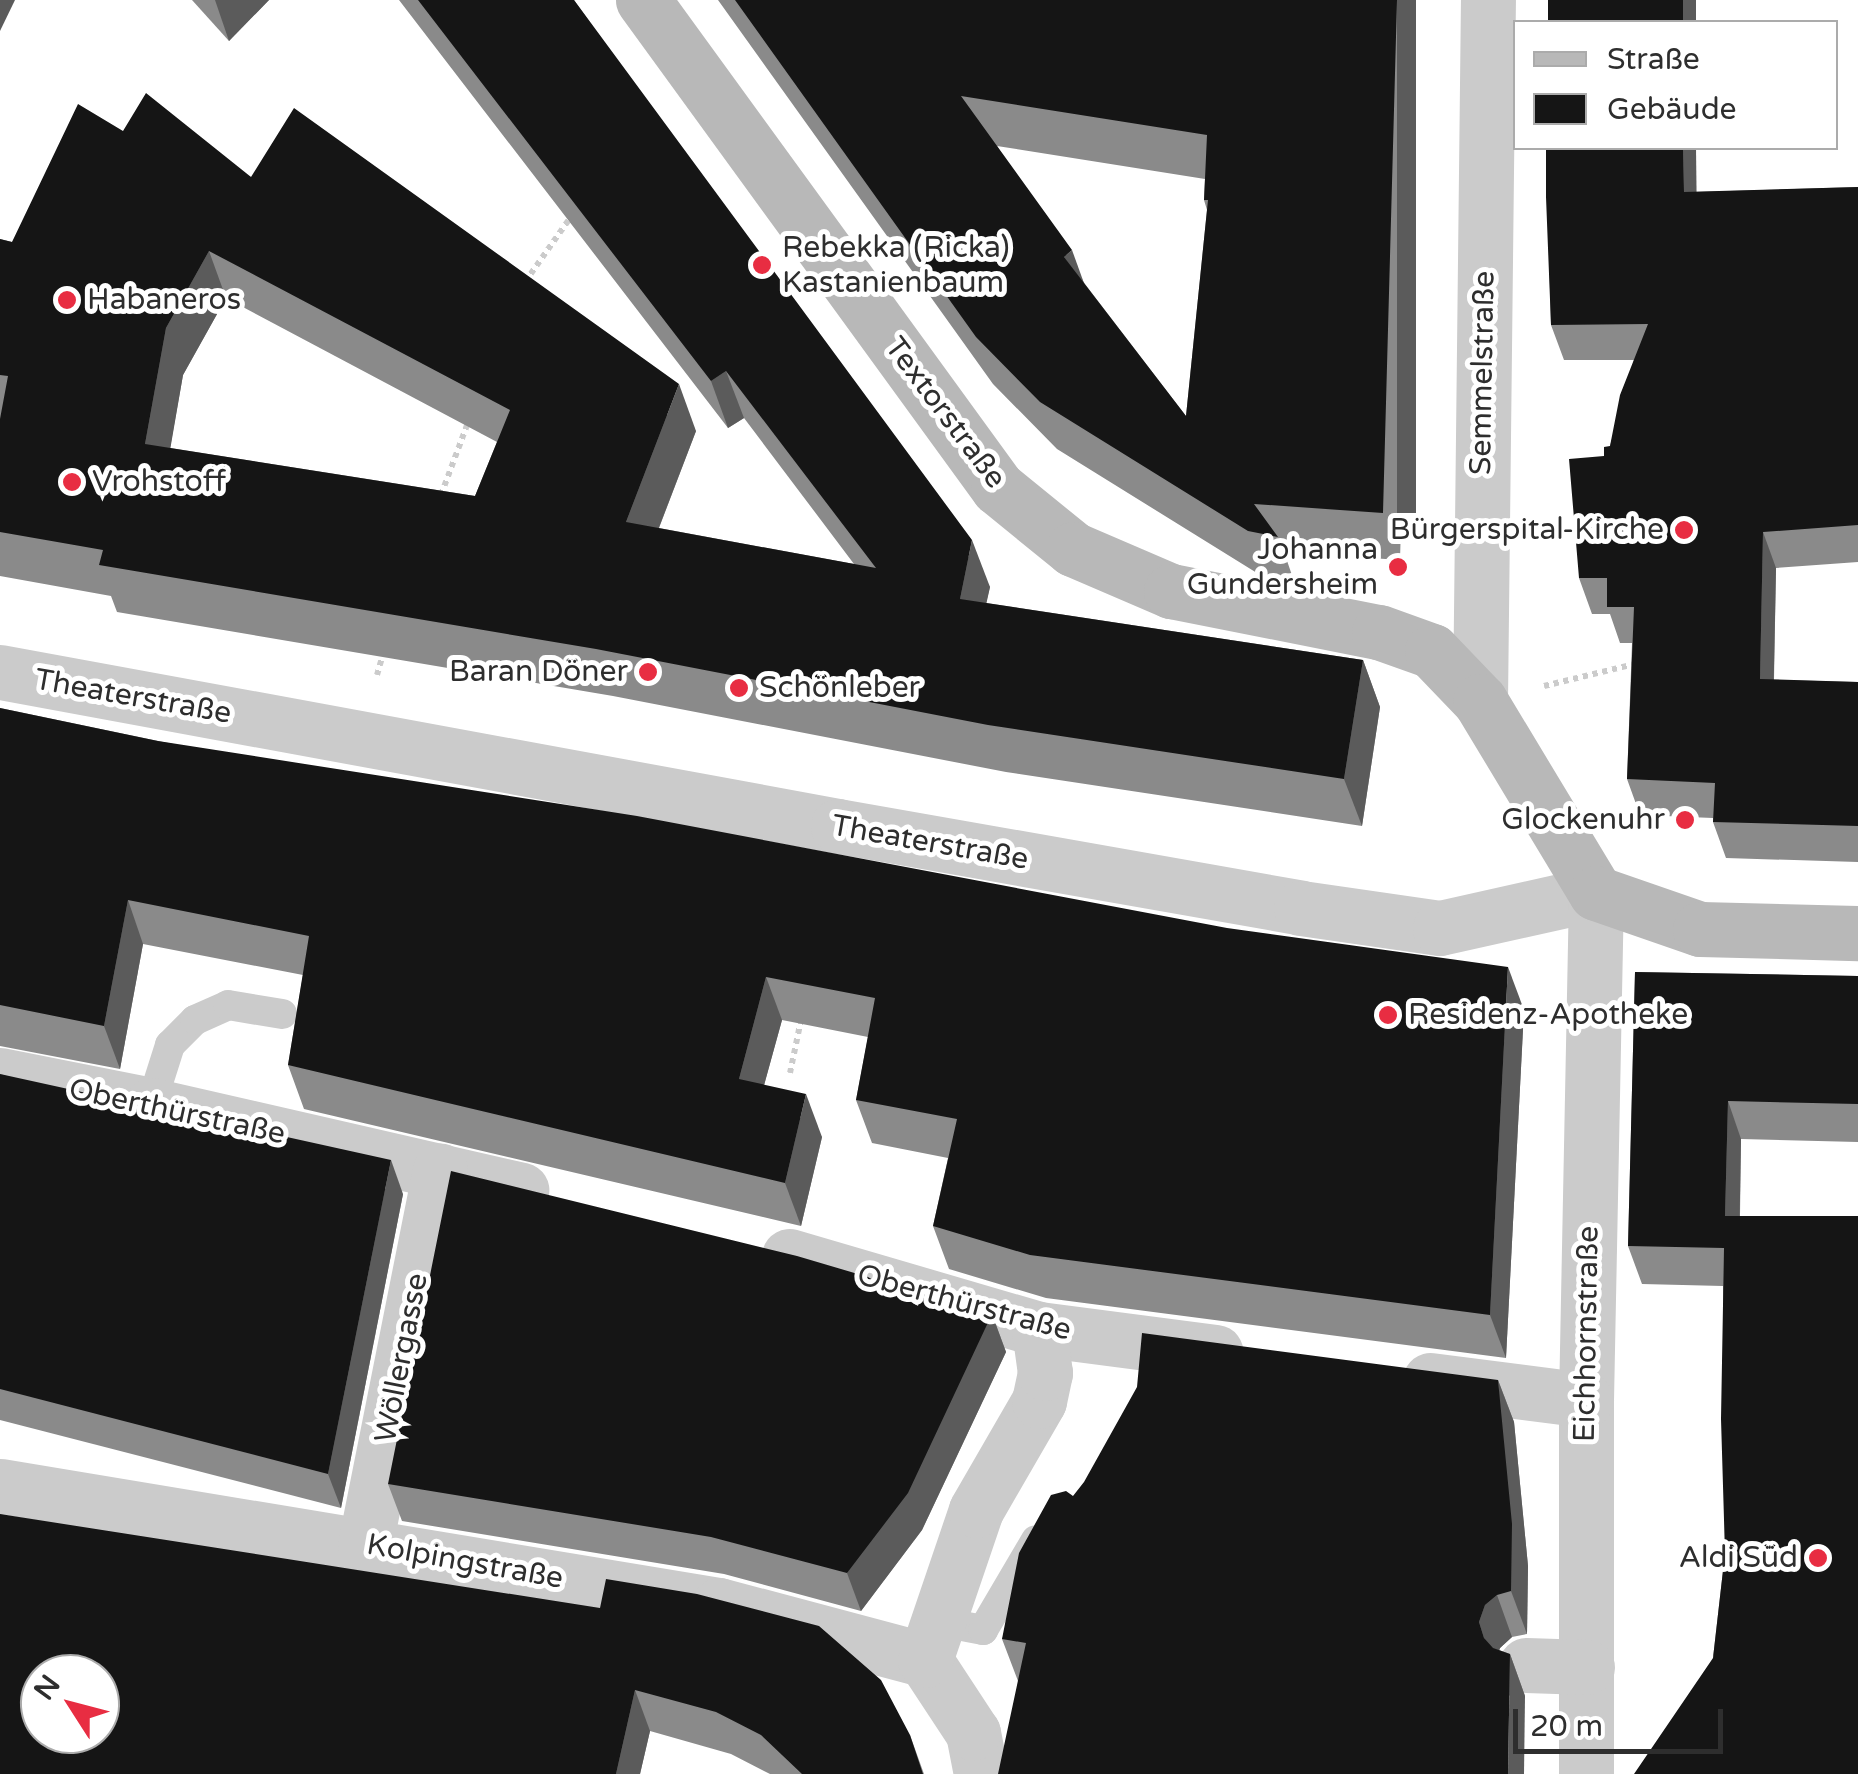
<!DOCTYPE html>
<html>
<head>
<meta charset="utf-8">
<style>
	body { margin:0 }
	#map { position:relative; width:1858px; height:1774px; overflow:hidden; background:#fff; font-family:"Varela Round",sans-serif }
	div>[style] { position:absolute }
	.path>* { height:6px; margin-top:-3px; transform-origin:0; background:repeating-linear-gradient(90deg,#cbcbcb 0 5px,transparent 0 10px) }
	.lane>* { height:30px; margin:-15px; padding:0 15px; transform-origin:15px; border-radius:15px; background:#cbcbcb }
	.street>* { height:55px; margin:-27.5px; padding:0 27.5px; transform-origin:27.5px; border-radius:27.5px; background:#cbcbcb }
	.secondary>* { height:55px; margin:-27.5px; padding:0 27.5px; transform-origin:27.5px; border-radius:27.5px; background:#b8b8b8 }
	.wall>* { inset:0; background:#8a8a8a }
	.shaded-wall>* { inset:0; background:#5b5b5b; transform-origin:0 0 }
	.building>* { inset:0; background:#151515; transform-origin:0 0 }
	.dots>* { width:28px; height:28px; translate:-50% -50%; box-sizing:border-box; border:5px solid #fff; border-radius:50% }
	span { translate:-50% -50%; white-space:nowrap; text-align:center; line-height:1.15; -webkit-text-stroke:10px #fff; paint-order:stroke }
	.poi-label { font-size:30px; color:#2e2e2e }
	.left { translate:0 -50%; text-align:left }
	.right { translate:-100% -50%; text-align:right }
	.street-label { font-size:30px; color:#2e2e2e }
	.legend { position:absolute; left:1513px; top:20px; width:325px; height:130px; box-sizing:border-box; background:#fff; border:2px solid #ababab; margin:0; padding:12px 18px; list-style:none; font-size:30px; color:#2e2e2e }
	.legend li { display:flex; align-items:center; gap:20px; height:50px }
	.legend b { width:50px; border:2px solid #ababab }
	.north { position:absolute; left:20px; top:1654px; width:100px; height:100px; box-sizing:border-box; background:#fff; border:2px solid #ababab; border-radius:50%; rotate:306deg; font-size:28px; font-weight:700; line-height:40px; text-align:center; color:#2e2e2e }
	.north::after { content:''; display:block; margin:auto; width:35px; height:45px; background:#e82d42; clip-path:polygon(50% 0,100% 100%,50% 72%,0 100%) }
	.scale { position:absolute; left:1513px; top:1709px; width:210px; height:45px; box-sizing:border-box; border:5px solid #2e2e2e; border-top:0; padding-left:12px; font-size:30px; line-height:35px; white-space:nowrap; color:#2e2e2e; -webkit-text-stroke:8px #fff; paint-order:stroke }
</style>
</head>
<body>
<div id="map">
	<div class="path">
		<i style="left:525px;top:282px;width:78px;rotate:-54.9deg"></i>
		<i style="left:441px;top:495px;width:75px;rotate:-69.6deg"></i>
		<i style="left:377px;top:675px;width:19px;rotate:-74deg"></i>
		<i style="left:1544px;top:686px;width:98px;rotate:-13.6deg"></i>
		<i style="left:790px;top:1073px;width:54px;rotate:-78.3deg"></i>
	</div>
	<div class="lane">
		<i style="left:151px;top:1105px;width:63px;rotate:-72.4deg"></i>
		<i style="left:170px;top:1045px;width:35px;rotate:-45deg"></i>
		<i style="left:195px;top:1020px;width:36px;rotate:-24deg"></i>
		<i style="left:228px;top:1005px;width:55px;rotate:9.5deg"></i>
		<i style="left:941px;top:1622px;width:43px;rotate:10.8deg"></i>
		<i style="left:983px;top:1630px;width:104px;rotate:-59.5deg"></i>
	</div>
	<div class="street">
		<i style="left:0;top:672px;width:852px;rotate:10.41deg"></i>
		<i style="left:838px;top:826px;width:470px;rotate:10deg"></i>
		<i style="left:1301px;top:908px;width:140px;rotate:8.2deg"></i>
		<i style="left:1440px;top:928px;width:160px;rotate:-12.6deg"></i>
		<i style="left:1596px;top:893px;width:507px;rotate:91.13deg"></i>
		<i style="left:1586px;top:1400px;width:374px;rotate:90deg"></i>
		<i style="left:1480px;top:701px;width:701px;rotate:-89.35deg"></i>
		<i style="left:0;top:1075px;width:154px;rotate:11.2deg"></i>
		<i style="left:151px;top:1105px;width:380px;rotate:12.9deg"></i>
		<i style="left:789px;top:1256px;width:260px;rotate:16.3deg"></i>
		<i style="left:1039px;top:1329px;width:178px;rotate:7.4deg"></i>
		<i style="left:1430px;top:1380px;width:157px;rotate:7.3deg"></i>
		<i style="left:0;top:1486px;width:729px;rotate:9.4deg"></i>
		<i style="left:719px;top:1605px;width:213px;rotate:14.9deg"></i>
		<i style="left:365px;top:1545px;width:382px;rotate:-78.7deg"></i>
		<i style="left:1526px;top:1665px;width:61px;rotate:1.9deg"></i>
		<i style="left:981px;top:1774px;width:42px;rotate:-101deg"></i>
		<i style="left:973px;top:1733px;width:87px;rotate:-123.3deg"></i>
		<i style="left:925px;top:1660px;width:158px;rotate:-71.2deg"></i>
		<i style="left:976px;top:1510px;width:126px;rotate:-60deg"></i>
		<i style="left:1039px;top:1401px;width:29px;rotate:-78deg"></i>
		<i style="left:1045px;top:1373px;width:44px;rotate:-97.8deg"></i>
	</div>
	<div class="secondary">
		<i style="left:643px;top:0;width:603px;rotate:53.97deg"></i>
		<i style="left:998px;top:488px;width:97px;rotate:39.1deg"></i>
		<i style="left:1073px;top:549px;width:107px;rotate:23.2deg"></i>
		<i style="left:1171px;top:591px;width:212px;rotate:11.2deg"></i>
		<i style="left:1379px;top:632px;width:56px;rotate:19.7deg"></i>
		<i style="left:1432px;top:651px;width:69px;rotate:46.2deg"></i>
		<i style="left:1480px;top:701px;width:224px;rotate:58.9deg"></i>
		<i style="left:1596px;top:893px;width:110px;rotate:19.1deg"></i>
		<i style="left:1700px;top:929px;width:158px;rotate:1.5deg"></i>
	</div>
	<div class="wall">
		<i style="clip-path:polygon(192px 0,269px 0,229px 41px)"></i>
		<i style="clip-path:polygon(evenodd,399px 0,574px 0,990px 587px,986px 603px,1363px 660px,1380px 707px,1362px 826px,1006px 772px,613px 696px,117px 612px,111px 596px,0 576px,0 239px,12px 242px,123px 131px,251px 177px,696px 431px,659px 528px,854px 564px,744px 418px,728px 428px,399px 0,226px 298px,497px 442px,475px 496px,170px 448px,183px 375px,226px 298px)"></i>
		<i style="clip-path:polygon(evenodd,718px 0,1416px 0,1400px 560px,1284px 552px,1295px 584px,1265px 578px,1057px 449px,993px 384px,718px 0,997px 146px,1205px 179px,1204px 200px,1207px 210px,1186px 416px,1085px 284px,997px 146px)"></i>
		<i style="clip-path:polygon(1546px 148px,1696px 148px,1696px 192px,1858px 187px,1858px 562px,1776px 568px,1774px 680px,1858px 682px,1858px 862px,1726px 858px,1713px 822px,1713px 818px,1640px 815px,1627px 779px,1632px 643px,1620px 643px,1610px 614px,1592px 614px,1579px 578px,1604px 456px,1610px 446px,1634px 360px,1564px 360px,1551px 325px)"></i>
		<i style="clip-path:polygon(0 708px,158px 741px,1524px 1010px,1506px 1358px,1046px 1298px,949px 1269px,933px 1226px,948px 1158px,872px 1143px,856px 1100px,868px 1037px,782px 1020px,764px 1085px,822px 1137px,801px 1226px,304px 1109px,288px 1065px,303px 975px,143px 944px,120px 1069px,0 1046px)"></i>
		<i style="clip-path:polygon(1635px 972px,1858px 976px,1858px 1142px,1741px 1139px,1740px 1216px,1858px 1216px,1713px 1658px,1725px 1553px,1723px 1286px,1642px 1284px,1628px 1246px)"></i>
		<i style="clip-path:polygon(0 1074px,403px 1194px,341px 1508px,0 1420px)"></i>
		<i style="clip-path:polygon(918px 1306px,992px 1314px,1006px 1352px,922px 1530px,861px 1611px,724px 1574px,402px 1521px,388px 1484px)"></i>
		<i style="clip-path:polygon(1498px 1380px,1514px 1422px,1528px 1566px,1527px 1634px,1512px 1637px,1500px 1648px,1499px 1650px,1510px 1654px,1525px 1696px,1018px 1681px,1002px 1639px,1073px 1496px)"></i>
		<i style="clip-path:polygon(0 1514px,910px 1735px,924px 1774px,770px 1774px,731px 1754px,650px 1731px,640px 1774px,0 1774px)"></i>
	</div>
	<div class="shaded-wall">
		<i style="clip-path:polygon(0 0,15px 0,0 31px)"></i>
		<i style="clip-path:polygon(215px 0,269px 0,229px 41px)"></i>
		<i style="left:1397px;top:0;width:19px;height:513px"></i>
		<i style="left:1683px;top:0;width:13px;height:22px"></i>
		<i style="clip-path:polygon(1683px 148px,1696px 148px,1697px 228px,1684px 192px)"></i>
		<i style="clip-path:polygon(1072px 250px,1089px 297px,1064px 257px)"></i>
		<i style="clip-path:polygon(209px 251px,226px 298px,183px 375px,163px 491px,145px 444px,166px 328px)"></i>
		<i style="clip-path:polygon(726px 371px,744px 418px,728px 428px,711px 381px)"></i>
		<i style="clip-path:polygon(679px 384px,696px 431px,643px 569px,626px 522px)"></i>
		<i style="clip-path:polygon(1763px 532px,1776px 568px,1773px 715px,1760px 679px)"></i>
		<i style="clip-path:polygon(972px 540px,990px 587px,977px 646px,960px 599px)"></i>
		<i style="clip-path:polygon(1363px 660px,1380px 707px,1362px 826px,1344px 779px)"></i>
		<i style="clip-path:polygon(128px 900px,143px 944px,120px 1069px,104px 1026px)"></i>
		<i style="clip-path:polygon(1508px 967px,1524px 1010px,1506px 1358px,1490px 1315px)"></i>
		<i style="clip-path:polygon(766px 977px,782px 1020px,754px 1122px,739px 1079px)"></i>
		<i style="clip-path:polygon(806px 1094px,822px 1137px,801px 1226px,785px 1183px)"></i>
		<i style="clip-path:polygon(1728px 1101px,1741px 1139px,1739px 1254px,1725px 1216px)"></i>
		<i style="clip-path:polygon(391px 1160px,403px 1194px,341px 1508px,328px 1474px)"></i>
		<i style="clip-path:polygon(992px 1314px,1006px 1352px,922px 1530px,861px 1611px,847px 1573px)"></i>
		<i style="clip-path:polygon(1498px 1380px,1514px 1422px,1528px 1566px,1527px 1634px,1511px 1591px)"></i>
		<i style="clip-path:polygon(1497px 1595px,1512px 1637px,1500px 1648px,1495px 1665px,1484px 1638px,1479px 1622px,1485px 1605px)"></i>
		<i style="clip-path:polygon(1510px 1654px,1525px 1696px,1524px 1774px,1508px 1774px)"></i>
		<i style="clip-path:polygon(635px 1690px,650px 1731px,640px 1774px,616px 1774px)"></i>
	</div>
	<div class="building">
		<i style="clip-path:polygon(evenodd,418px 0,574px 0,972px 540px,960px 599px,1363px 660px,1344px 779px,988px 725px,596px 649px,99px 565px,103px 550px,0 532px,0 419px,8px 376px,0 375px,0 239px,12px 242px,78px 104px,123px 131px,146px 93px,251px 177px,294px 108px,679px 384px,626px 522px,876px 568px,726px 371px,711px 381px,418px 0,209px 251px,510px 410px,475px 496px,145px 444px,166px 328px,209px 251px)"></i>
		<i style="clip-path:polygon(evenodd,735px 0,1397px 0,1383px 513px,1254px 504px,1278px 537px,1248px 531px,1040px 402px,976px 337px,735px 0,961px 96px,1207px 135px,1204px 200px,1208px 200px,1186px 416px,1064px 257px,1072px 250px,961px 96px)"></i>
		<i style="left:1548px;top:0;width:135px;height:22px"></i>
		<i style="clip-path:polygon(1546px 148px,1683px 148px,1684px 192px,1858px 187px,1858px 525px,1763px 532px,1760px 679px,1858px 682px,1858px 826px,1713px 822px,1715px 783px,1627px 779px,1634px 607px,1607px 607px,1607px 578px,1579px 578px,1569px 459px,1604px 456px,1604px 447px,1610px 446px,1620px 395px,1648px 324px,1551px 325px,1546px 197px)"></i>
		<i style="clip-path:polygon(0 708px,158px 741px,637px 816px,1227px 928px,1508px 967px,1490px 1315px,1030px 1255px,933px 1226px,957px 1119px,856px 1100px,875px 998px,766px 977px,739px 1079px,806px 1094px,785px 1183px,288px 1065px,309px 936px,128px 900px,104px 1026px,0 1005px)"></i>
		<i style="clip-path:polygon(1635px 972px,1858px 976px,1858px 1104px,1728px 1101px,1725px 1216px,1858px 1216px,1858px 1774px,1634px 1774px,1713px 1658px,1725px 1553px,1721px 1419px,1724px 1248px,1628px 1246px)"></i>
		<i style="clip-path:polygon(0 1074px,391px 1160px,328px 1474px,0 1389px)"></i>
		<i style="clip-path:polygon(451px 1171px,797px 1256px,868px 1277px,918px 1306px,921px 1293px,992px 1314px,908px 1493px,847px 1573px,711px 1537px,388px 1484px)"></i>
		<i style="clip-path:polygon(1142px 1333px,1498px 1380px,1512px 1524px,1511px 1591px,1497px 1595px,1485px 1605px,1479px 1622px,1484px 1638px,1493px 1648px,1510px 1654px,1508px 1774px,998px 1774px,1026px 1643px,1002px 1639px,1019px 1553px,1051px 1495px,1066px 1491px,1073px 1496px,1084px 1482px,1137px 1387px)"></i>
		<i style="clip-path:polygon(evenodd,0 1514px,600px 1608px,606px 1579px,697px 1594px,819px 1626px,881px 1680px,910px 1735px,923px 1774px,802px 1774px,761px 1735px,716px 1712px,635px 1690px,616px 1774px,0 1774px,0 1514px,40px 1674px,100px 1674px,100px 1734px,40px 1734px,40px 1674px)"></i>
	</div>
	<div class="dots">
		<i style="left:762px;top:265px;background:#e82d42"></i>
		<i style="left:67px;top:300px;background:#e82d42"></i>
		<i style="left:72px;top:482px;background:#e82d42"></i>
		<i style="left:1684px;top:530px;background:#e82d42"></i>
		<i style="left:1398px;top:567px;background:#e82d42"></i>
		<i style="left:648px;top:672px;background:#e82d42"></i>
		<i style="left:739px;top:688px;background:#e82d42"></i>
		<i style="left:1685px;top:820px;background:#e82d42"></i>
		<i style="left:1388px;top:1015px;background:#e82d42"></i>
		<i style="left:1818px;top:1558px;background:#e82d42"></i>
	</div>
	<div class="poi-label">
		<span class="left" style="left:782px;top:265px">Rebekka (Ricka)<br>Kastanienbaum</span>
		<span class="left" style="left:87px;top:300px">Habaneros</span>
		<span class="left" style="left:92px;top:482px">Vrohstoff</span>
		<span class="right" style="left:1664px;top:530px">Bürgerspital-Kirche</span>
		<span class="right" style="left:1378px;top:567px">Johanna<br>Gundersheim</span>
		<span class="right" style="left:628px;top:672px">Baran Döner</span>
		<span class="left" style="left:759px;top:688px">Schönleber</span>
		<span class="right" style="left:1665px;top:820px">Glockenuhr</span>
		<span class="left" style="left:1408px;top:1015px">Residenz-Apotheke</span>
		<span class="right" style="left:1798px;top:1558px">Aldi Süd</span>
	</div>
	<div class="street-label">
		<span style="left:1483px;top:373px;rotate:-89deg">Semmelstraße</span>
		<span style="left:945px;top:413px;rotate:53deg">Textorstraße</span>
		<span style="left:133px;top:697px;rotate:10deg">Theaterstraße</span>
		<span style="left:930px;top:843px;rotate:10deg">Theaterstraße</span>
		<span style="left:177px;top:1112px;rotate:12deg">Oberthürstraße</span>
		<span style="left:964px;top:1303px;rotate:15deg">Oberthürstraße</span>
		<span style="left:1587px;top:1334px;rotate:-89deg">Eichhornstraße</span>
		<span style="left:402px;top:1358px;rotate:-79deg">Wöllergasse</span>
		<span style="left:465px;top:1562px;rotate:10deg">Kolpingstraße</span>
	</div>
	<ul class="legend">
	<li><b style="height:12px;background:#b8b8b8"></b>Straße</li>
	<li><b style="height:28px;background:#151515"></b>Gebäude</li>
	</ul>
	<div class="north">N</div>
	<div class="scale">20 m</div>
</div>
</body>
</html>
